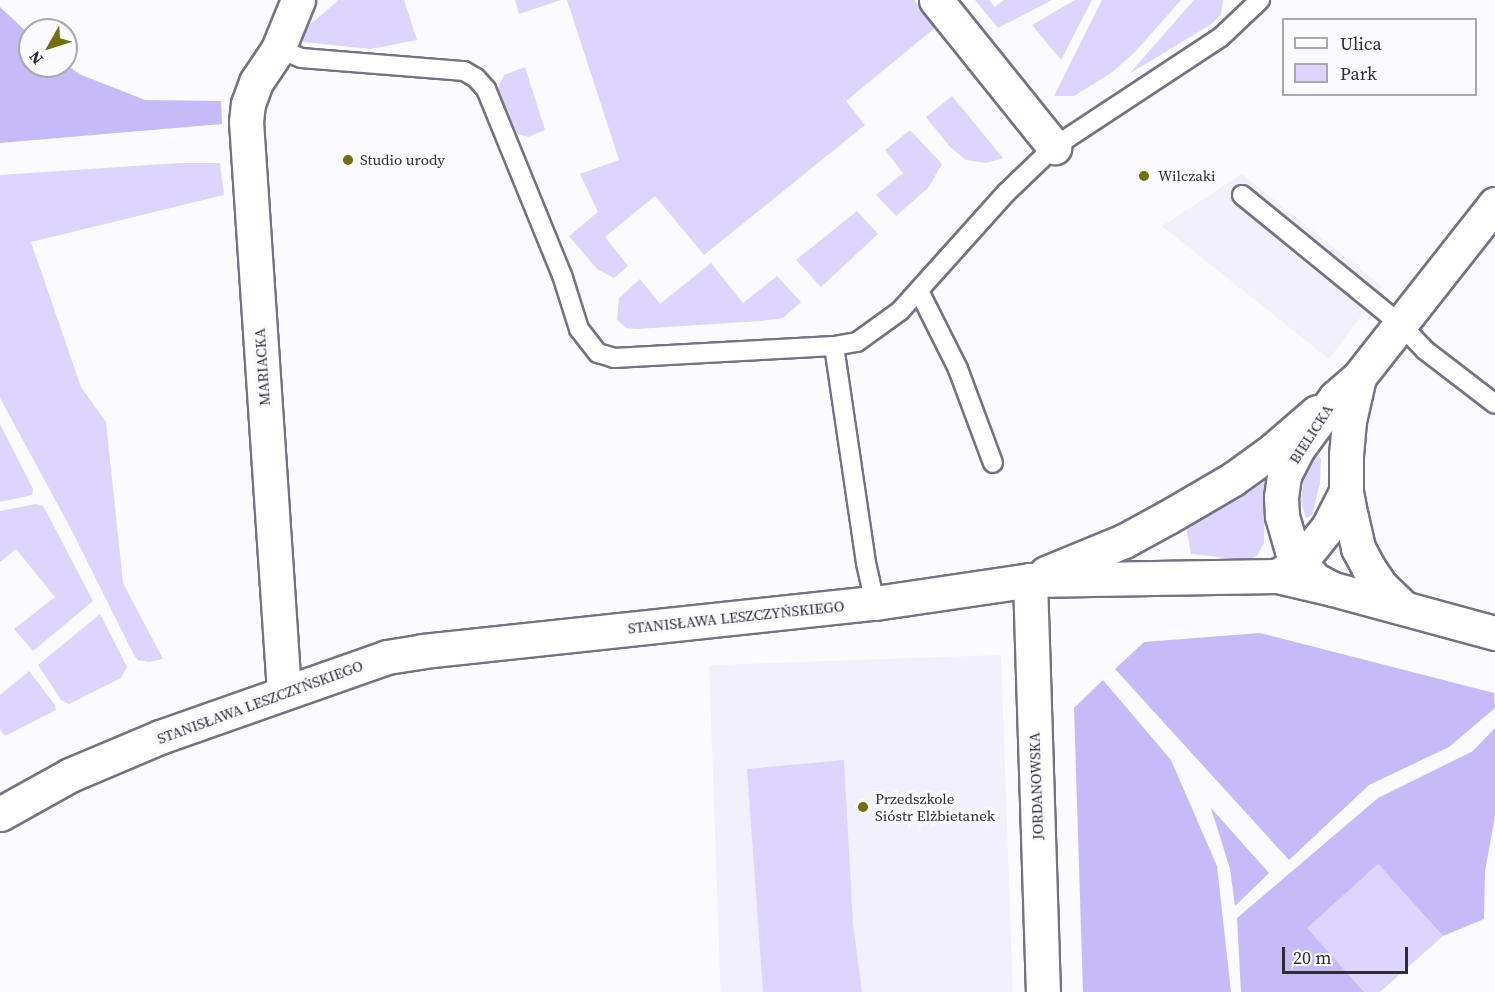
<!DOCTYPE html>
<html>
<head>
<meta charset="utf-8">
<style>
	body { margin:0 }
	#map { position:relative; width:1495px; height:992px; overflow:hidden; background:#fbfafe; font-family:"Source Serif 4",serif }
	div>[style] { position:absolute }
	.built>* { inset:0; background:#f2f0fc; transform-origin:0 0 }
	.green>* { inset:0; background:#ddd5fd }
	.forest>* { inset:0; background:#c7baf8 }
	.roads { filter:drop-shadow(2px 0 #757284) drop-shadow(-2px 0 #757284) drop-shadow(0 2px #757284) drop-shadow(0 -2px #757284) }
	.lane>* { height:18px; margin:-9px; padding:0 9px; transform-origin:9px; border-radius:9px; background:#fff }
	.street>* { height:33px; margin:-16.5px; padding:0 16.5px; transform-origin:16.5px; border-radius:16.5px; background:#fff }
	.secondary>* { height:33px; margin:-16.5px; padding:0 16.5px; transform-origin:16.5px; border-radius:16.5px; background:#fff }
	.dots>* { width:16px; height:16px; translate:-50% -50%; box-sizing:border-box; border:3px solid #fbfafe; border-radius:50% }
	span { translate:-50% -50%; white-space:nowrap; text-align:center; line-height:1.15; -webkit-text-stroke:6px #fbfafe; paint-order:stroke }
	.poi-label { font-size:15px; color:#2e2d34 }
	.left { translate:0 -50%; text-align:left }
	.street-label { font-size:15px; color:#2e2d34 }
	.legend { position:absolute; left:1282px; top:18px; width:195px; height:78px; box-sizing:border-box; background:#fbfafe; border:2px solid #a9a8ad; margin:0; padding:8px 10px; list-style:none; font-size:18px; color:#2e2d34 }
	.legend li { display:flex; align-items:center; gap:12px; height:30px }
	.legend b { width:30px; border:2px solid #a9a8ad }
	.north { position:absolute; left:18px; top:18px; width:60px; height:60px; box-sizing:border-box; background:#fbfafe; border:2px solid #a9a8ad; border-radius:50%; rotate:231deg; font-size:16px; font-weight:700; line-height:24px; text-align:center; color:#2e2d34 }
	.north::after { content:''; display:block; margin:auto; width:21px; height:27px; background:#726f10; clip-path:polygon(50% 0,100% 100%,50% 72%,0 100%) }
	.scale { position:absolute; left:1282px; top:947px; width:126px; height:27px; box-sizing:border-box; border:3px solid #2e2d34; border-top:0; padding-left:8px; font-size:18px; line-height:21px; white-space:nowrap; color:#2e2d34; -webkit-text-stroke:4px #fbfafe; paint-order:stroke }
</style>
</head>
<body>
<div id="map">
	<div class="built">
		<i style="clip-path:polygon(1242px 174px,1383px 287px,1329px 359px,1162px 226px)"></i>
		<i style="left:1001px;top:655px;width:337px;height:292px;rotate:88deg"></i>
	</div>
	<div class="green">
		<i style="clip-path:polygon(339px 0,404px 0,417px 40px,371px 49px,303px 42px,301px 32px)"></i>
		<i style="clip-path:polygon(515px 0,561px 0,519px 14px)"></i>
		<i style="clip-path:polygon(567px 0,914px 0,936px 27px,846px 101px,865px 125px,704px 255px,655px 196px,605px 237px,628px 266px,614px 278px,597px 269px,569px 236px,598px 212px,580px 174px,619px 160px)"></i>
		<i style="clip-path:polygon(975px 0,989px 0,995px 7px,1004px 0,1052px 0,998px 28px)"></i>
		<i style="clip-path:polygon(1075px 0,1092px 0,1061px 60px,1032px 25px)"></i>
		<i style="clip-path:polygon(1102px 0,1181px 0,1135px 52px,1111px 73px,1074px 96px,1054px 96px)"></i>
		<i style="clip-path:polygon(1194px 0,1223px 0,1221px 15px,1210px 25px,1129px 74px)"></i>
		<i style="clip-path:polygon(525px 67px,545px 130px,528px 137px,517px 134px,498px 88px,504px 75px)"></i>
		<i style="clip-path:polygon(952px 96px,1003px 158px,986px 163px,966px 160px,950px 147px,926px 117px)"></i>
		<i style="clip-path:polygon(910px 130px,942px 164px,928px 188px,896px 216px,876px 195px,903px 173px,885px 150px)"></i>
		<i style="clip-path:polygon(179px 163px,220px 163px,224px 195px,31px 242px,81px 387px,106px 422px,123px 583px,163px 659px,149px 662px,138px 660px,134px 655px,71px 529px,0 398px,0 175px)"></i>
		<i style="clip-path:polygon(857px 211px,878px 234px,821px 287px,796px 260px)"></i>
		<i style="clip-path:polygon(711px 263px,743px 303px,777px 276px,801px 302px,783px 318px,760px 321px,637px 329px,626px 328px,617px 319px,619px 298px,640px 279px,660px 304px)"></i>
		<i style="clip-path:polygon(0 424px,33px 489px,32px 495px,0 502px)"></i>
		<i style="clip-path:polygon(1318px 456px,1321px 459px,1320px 483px,1312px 515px,1306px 518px,1301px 501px,1303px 482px,1307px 466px,1312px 458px)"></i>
		<i style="clip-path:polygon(1266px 480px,1264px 543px,1257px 556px,1246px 560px,1191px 554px,1186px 527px,1238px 500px)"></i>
		<i style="clip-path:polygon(36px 504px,43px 506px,47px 513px,93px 601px,33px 651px,14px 629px,55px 597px,16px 549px,0 562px,0 511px)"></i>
		<i style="clip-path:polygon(100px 614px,127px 667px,121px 678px,69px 704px,61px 700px,38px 665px)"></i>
		<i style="clip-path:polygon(29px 671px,55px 705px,56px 710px,5px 736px,0 729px,0 695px)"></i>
		<i style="clip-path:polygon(844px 760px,853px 924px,862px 992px,763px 992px,747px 769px)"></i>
		<i style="clip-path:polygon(1378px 864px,1443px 936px,1380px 992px,1364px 992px,1306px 928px)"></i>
	</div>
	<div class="forest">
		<i style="clip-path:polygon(0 7px,30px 35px,30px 66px,66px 66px,66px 64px,79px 74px,145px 100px,221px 101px,222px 124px,0 143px)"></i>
		<i style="clip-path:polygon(1260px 633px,1494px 693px,1495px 708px,1449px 747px,1369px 785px,1289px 860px,1115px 669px,1144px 642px)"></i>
		<i style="clip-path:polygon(1103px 680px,1171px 760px,1217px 866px,1231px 992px,1083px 992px,1074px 708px)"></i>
		<i style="clip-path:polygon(1495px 728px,1495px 816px,1485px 871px,1484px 919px,1443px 936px,1378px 864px,1307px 928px,1364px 992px,1241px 992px,1237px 918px,1378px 798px,1473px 751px)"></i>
		<i style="clip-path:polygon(1211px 808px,1269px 873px,1235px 906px,1230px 869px)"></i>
	</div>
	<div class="roads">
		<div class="lane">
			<i style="left:278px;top:49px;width:25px;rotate:21deg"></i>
			<i style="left:301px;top:58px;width:164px;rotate:4.6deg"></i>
			<i style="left:464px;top:71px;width:14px;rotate:30deg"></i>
			<i style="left:476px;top:78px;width:15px;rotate:48deg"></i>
			<i style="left:486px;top:89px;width:201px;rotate:67.8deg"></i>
			<i style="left:562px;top:275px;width:57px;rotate:72.5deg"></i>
			<i style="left:579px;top:329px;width:31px;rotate:52deg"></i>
			<i style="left:598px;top:353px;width:17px;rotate:17deg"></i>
			<i style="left:614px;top:358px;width:220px;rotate:-3.1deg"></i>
			<i style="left:834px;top:346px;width:23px;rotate:-10deg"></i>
			<i style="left:857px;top:342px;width:53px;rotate:-35.8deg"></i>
			<i style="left:900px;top:311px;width:159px;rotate:-48.1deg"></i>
			<i style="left:1006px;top:193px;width:66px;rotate:-43.8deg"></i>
			<i style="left:1054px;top:147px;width:200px;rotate:-33.4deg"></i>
			<i style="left:1221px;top:37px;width:54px;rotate:-43.5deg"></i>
			<i style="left:1242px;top:195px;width:204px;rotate:39.2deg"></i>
			<i style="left:1400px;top:324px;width:36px;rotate:46deg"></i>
			<i style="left:1425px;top:350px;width:88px;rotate:37.6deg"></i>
			<i style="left:919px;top:291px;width:87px;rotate:63.4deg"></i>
			<i style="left:958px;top:369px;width:100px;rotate:69.6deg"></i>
			<i style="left:834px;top:346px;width:219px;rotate:81.6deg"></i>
			<i style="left:866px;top:563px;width:41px;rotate:77.3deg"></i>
		</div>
		<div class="street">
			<i style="left:936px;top:0;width:189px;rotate:51.2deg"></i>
			<i style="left:1046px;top:573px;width:84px;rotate:-22.3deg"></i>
			<i style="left:1124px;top:541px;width:50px;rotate:-28.6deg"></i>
			<i style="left:1168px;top:517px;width:75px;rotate:-30.3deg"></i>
			<i style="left:1233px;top:479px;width:49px;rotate:-35.9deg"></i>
			<i style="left:1273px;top:450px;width:58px;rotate:-40.8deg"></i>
			<i style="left:1277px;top:576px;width:27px;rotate:-31deg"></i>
			<i style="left:1300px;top:562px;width:45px;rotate:-51.3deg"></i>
			<i style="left:1328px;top:527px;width:39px;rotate:-63deg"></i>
			<i style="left:1030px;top:580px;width:412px;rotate:88.2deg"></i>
			<i style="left:284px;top:692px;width:571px;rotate:-93.81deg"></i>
			<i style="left:246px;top:122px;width:18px;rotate:-84deg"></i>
			<i style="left:248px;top:104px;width:23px;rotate:-70deg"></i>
			<i style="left:256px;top:82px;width:40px;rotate:-56deg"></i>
			<i style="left:278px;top:49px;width:53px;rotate:-67.8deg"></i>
			<i style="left:0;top:814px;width:80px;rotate:-29.1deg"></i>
			<i style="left:70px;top:775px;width:98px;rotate:-22.9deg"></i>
			<i style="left:160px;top:737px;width:241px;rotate:-19.4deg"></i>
			<i style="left:387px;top:657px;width:36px;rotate:-9deg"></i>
			<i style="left:423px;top:651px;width:455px;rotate:-6.1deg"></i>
			<i style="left:875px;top:603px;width:157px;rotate:-8.4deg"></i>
			<i style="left:1030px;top:580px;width:247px;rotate:-0.9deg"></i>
			<i style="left:1277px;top:576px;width:57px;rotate:13.1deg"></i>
		</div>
		<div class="secondary">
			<i style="left:1495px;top:204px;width:220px;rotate:128.2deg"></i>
			<i style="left:1359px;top:377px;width:32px;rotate:139deg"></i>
			<i style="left:1335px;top:398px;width:62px;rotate:126.5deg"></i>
			<i style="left:1298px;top:448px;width:31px;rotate:117deg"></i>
			<i style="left:1284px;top:476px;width:21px;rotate:98deg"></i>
			<i style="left:1281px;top:497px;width:19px;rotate:87deg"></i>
			<i style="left:1282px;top:516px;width:35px;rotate:74deg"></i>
			<i style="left:1292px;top:550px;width:36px;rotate:53deg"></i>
			<i style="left:1314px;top:579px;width:21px;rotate:28deg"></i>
			<i style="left:1333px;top:589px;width:168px;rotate:15.2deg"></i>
			<i style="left:1359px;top:377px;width:45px;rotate:102.8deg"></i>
			<i style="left:1349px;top:421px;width:34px;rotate:95deg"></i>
			<i style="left:1346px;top:455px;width:37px;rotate:90deg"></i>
			<i style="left:1346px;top:492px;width:25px;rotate:79deg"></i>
			<i style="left:1351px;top:517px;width:32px;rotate:77deg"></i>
			<i style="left:1358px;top:548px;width:21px;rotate:62deg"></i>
			<i style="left:1368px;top:567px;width:23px;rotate:56deg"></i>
			<i style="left:1381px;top:586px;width:29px;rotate:44deg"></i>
		</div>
	</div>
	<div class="dots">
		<i style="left:348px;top:160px;background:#726f10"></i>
		<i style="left:1144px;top:176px;background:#726f10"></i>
		<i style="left:863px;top:807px;background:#726f10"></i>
	</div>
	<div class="poi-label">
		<span class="left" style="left:360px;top:160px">Studio urody</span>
		<span class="left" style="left:1158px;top:176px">Wilczaki</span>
		<span class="left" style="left:875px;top:807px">Przedszkole<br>Sióstr Elżbietanek</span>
	</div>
	<div class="street-label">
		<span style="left:262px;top:367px;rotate:-94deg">MARIACKA</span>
		<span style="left:1311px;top:434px;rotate:-57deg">BIELICKA</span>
		<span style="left:736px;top:617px;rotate:-6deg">STANISŁAWA LESZCZYŃSKIEGO</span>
		<span style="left:260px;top:702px;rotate:-20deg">STANISŁAWA LESZCZYŃSKIEGO</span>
		<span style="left:1036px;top:786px;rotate:-92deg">JORDANOWSKA</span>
	</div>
	<ul class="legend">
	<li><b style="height:8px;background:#fff"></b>Ulica</li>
	<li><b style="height:16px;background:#ddd5fd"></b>Park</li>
	</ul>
	<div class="north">N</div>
	<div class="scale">20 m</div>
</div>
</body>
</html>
